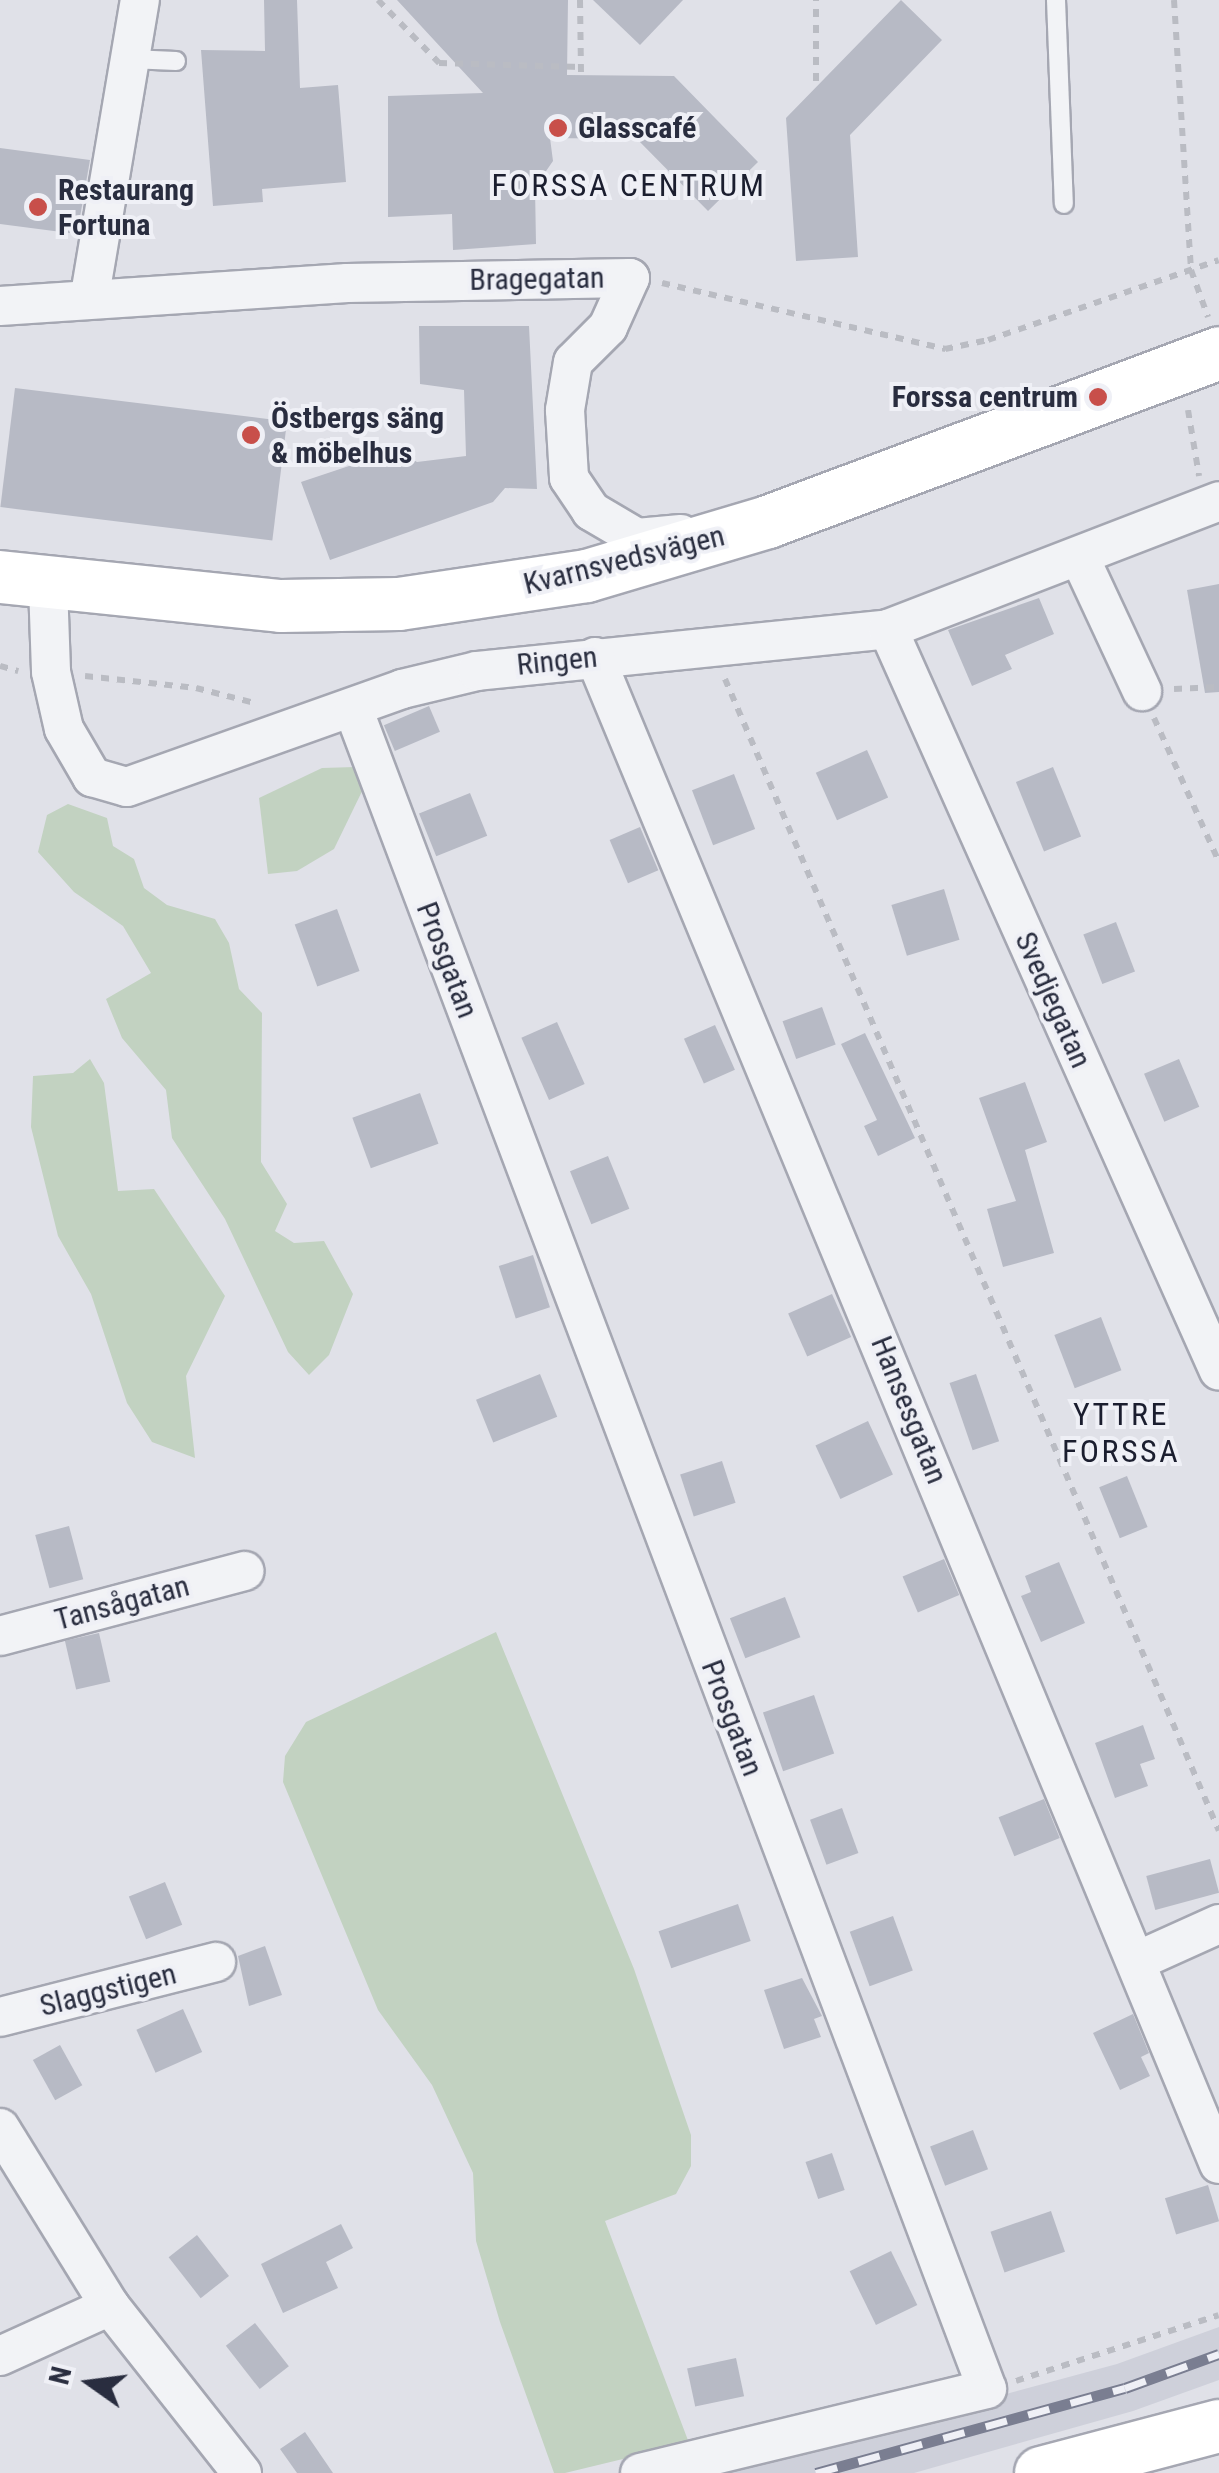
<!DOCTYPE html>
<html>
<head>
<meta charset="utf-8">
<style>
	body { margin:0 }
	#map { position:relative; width:1219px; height:2473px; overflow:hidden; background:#e0e1e8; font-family:"Roboto Condensed",sans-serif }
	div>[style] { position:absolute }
	.built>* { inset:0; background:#ced0da }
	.green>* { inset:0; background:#c2d2c1 }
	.building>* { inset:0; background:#b7bac5; transform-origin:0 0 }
	.path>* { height:6px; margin-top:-3px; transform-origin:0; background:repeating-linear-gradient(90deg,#babcc3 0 8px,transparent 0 16px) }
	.roads { filter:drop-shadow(2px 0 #a5a7b2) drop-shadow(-2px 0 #a5a7b2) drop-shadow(0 2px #a5a7b2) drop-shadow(0 -2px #a5a7b2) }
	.lane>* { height:18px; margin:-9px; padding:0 9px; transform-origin:9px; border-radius:9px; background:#f2f3f6 }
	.street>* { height:38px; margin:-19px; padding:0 19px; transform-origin:19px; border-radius:19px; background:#f2f3f6 }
	.secondary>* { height:52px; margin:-26px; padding:0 26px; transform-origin:26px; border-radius:26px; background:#fff }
	.rail>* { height:11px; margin-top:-5.5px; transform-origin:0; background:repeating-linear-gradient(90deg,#eff0f6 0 22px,#7a7e91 0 44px); box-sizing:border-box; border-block:2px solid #7a7e91 }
	.dots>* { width:28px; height:28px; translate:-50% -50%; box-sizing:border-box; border:5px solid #eff0f6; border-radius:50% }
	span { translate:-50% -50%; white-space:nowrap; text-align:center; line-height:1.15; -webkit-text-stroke:8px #eff0f6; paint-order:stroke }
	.poi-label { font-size:30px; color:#292d3f; font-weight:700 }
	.left { translate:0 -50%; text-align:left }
	.right { translate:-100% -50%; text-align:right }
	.street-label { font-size:30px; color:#292d3f }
	.neighbourhood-label { font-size:32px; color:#1b1e2f; letter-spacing:2.5px }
	.north { position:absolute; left:40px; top:2333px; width:100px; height:100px; -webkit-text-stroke:8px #eff0f6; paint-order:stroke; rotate:284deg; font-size:28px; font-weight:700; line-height:40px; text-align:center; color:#292d3f }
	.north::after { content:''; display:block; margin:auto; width:35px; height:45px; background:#292d3f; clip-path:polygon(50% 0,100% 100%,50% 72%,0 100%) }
</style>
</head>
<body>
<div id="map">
	<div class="built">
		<i style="clip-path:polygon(1219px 2327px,1219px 2380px,1133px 2411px,914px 2473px,713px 2473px,1117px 2364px)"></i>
	</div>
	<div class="green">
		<i style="clip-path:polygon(355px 767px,368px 779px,334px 849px,297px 871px,268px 874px,259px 798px,322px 768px)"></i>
		<i style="clip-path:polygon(68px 804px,107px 818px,113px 846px,134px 859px,144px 888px,167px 905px,215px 919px,229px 943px,239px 989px,262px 1013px,261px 1162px,287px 1204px,275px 1231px,294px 1243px,324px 1241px,353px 1294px,329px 1355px,309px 1375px,288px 1352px,225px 1219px,172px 1138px,166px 1090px,122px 1038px,106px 999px,151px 973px,123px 926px,74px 892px,38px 852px,47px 815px)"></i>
		<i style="clip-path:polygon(90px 1059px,104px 1083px,118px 1191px,154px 1189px,225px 1296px,186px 1376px,195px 1458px,152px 1442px,127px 1403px,91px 1294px,58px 1236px,31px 1127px,33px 1076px,73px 1073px)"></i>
		<i style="clip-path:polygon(496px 1632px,634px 1969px,691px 2135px,691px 2166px,676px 2194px,605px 2221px,689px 2443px,565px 2473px,554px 2473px,500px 2322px,476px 2241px,473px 2173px,432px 2085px,378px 2010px,283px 1782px,285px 1756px,306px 1722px)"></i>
	</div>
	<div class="building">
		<i style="clip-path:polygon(264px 0,297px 0,300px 88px,338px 85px,346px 182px,262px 189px,263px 202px,213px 206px,201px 50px,265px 51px)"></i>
		<i style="clip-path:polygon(397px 0,568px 0,567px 75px,674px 76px,758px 162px,708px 211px,637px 139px,550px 138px,553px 161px,535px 187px,536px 244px,453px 250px,452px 214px,388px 217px,388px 96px,483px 93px)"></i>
		<i style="clip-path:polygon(593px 0,683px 0,640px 45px)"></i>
		<i style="clip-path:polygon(901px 0,942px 40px,850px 135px,858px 257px,796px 261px,786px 118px)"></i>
		<i style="clip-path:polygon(0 148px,90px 160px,77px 234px,0 224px)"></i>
		<i style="clip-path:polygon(419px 326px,529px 326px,537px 489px,505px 488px,493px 502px,330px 560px,301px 482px,397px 450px,417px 462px,466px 456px,464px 390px,420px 384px)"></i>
		<i style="left:15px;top:388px;width:274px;height:120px;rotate:7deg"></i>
		<i style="clip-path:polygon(1219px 584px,1219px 692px,1205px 693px,1187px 590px)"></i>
		<i style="clip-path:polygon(1039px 598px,1054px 634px,1005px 655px,1012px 669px,972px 686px,948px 630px)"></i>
		<i style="left:429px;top:706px;width:28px;height:49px;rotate:67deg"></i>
		<i style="left:867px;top:750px;width:52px;height:56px;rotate:66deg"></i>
		<i style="left:1053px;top:767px;width:75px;height:40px;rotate:68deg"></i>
		<i style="left:734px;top:774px;width:59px;height:45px;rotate:69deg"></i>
		<i style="left:470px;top:793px;width:46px;height:55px;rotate:68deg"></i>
		<i style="left:640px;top:827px;width:47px;height:33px;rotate:67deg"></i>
		<i style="left:944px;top:889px;width:53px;height:55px;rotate:73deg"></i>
		<i style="left:337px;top:909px;width:66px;height:45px;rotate:70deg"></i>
		<i style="left:1116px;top:922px;width:53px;height:35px;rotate:69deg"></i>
		<i style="left:822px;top:1007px;width:40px;height:42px;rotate:70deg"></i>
		<i style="left:557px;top:1022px;width:68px;height:39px;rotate:66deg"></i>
		<i style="left:715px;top:1025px;width:49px;height:34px;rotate:66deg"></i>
		<i style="clip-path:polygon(865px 1033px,915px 1138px,878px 1156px,864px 1126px,877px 1120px,841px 1044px)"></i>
		<i style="left:1179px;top:1059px;width:52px;height:38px;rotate:67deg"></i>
		<i style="clip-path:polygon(1025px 1082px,1047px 1142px,1025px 1150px,1054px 1253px,1003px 1267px,987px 1209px,1016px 1201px,979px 1098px)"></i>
		<i style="left:420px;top:1093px;width:54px;height:72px;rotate:70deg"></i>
		<i style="left:608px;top:1156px;width:57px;height:41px;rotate:68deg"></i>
		<i style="left:533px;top:1255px;width:55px;height:36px;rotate:72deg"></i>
		<i style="left:832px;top:1294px;width:47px;height:48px;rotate:66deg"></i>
		<i style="left:1101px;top:1317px;width:57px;height:50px;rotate:69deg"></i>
		<i style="left:540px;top:1374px;width:46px;height:69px;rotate:68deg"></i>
		<i style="left:976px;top:1374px;width:71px;height:28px;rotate:71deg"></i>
		<i style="left:868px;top:1421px;width:59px;height:58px;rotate:65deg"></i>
		<i style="left:722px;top:1461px;width:44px;height:44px;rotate:72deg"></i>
		<i style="left:1127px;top:1476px;width:55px;height:30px;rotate:68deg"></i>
		<i style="left:69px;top:1526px;width:55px;height:35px;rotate:75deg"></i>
		<i style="left:944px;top:1559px;width:39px;height:45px;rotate:67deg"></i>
		<i style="clip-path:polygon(1059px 1562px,1085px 1623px,1041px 1642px,1021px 1596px,1031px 1592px,1025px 1576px)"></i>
		<i style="left:785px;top:1597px;width:43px;height:59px;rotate:69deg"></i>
		<i style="left:99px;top:1633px;width:50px;height:35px;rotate:77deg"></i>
		<i style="left:814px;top:1695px;width:62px;height:54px;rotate:71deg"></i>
		<i style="clip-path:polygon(1143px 1725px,1155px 1759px,1140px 1764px,1148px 1786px,1115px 1798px,1095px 1743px)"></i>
		<i style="left:1044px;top:1799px;width:42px;height:49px;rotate:68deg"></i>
		<i style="left:842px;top:1808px;width:48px;height:34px;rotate:70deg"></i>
		<i style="left:1210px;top:1859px;width:35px;height:66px;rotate:75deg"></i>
		<i style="left:165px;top:1882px;width:46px;height:39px;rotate:68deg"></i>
		<i style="left:738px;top:1904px;width:39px;height:84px;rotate:71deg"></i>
		<i style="left:893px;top:1916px;width:58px;height:46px;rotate:70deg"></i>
		<i style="clip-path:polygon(265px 1946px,282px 1995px,249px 2006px,238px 1956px)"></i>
		<i style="clip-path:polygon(802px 1978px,822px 2016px,814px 2019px,821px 2037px,784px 2049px,764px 1990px)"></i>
		<i style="left:183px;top:2009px;width:47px;height:51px;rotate:66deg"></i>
		<i style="clip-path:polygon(1133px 2014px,1149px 2053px,1141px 2057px,1150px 2076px,1120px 2090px,1093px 2033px)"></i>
		<i style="left:60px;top:2045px;width:46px;height:31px;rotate:61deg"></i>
		<i style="left:973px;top:2130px;width:42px;height:46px;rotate:69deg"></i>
		<i style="left:832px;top:2153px;width:39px;height:28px;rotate:71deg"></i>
		<i style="left:1208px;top:2185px;width:38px;height:45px;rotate:73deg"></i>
		<i style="left:1051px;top:2211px;width:43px;height:64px;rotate:71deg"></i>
		<i style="clip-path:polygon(341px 2224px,353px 2248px,326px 2262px,338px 2288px,283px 2313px,261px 2264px)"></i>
		<i style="left:197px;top:2235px;width:52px;height:36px;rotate:52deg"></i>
		<i style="left:891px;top:2251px;width:60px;height:46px;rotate:64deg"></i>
		<i style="left:255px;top:2323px;width:55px;height:37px;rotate:52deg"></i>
		<i style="left:736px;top:2358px;width:39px;height:50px;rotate:78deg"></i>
		<i style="clip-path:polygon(305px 2432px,333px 2473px,297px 2473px,280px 2449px)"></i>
	</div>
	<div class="path">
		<i style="left:378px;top:0;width:88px;rotate:45.9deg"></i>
		<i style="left:439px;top:63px;width:142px;rotate:1.6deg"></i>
		<i style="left:580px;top:0;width:75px;rotate:89.2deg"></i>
		<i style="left:1174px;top:0;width:271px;rotate:86.4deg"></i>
		<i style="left:1191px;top:270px;width:50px;rotate:70.1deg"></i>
		<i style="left:816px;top:81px;width:81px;rotate:-90deg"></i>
		<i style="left:662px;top:283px;width:291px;rotate:13.1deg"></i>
		<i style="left:945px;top:349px;width:44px;rotate:-11.8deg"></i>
		<i style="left:988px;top:340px;width:244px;rotate:-19.1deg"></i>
		<i style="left:1188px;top:410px;width:67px;rotate:80.5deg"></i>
		<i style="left:0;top:666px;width:19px;rotate:16deg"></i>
		<i style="left:85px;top:676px;width:112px;rotate:6.2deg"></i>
		<i style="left:196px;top:688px;width:61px;rotate:14.3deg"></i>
		<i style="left:725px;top:679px;width:1253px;rotate:66.79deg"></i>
		<i style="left:1174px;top:689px;width:45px;rotate:-2.5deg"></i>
		<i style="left:1154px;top:718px;width:158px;rotate:65.7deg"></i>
		<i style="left:1016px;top:2381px;width:213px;rotate:-18deg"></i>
	</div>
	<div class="roads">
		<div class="lane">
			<i style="left:1056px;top:0;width:204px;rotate:87.8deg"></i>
			<i style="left:130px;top:59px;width:46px;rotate:2.5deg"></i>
		</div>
		<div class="street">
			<i style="left:90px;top:295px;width:299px;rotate:-80.4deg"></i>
			<i style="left:0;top:306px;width:348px;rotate:-3.8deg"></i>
			<i style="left:347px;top:283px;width:283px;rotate:-1deg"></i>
			<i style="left:630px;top:278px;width:54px;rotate:114.2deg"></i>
			<i style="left:608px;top:327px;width:49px;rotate:135deg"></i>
			<i style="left:573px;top:362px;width:49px;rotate:99.5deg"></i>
			<i style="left:565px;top:410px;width:68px;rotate:86.6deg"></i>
			<i style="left:569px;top:478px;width:40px;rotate:56deg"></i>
			<i style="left:591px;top:511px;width:53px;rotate:30.4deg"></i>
			<i style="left:637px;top:538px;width:44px;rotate:-5.2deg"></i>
			<i style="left:1080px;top:558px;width:147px;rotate:65deg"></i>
			<i style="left:48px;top:585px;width:87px;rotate:88deg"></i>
			<i style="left:51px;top:672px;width:58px;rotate:77.2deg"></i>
			<i style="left:64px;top:729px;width:56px;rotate:59.7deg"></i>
			<i style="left:92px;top:777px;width:36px;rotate:16deg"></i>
			<i style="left:127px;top:787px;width:292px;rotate:-19.6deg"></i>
			<i style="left:402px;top:689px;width:77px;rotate:-13.5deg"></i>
			<i style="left:477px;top:671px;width:413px;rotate:-5.8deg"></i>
			<i style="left:888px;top:629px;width:355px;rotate:-21.1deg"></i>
			<i style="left:888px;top:629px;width:812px;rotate:65.96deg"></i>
			<i style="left:595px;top:657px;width:1631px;rotate:67.51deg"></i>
			<i style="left:354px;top:711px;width:1793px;rotate:69.33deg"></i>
			<i style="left:987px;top:2389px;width:357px;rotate:166.4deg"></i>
			<i style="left:0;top:1636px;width:253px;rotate:-14.9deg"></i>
			<i style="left:1137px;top:1961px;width:90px;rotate:-24.3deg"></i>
			<i style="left:0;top:2017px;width:223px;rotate:-14.3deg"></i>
			<i style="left:0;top:2128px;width:209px;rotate:58.3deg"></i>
			<i style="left:110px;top:2306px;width:213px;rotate:51.7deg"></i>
			<i style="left:0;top:2356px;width:121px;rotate:-24.4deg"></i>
		</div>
		<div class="secondary">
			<i style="left:0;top:577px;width:282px;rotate:5.9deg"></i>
			<i style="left:281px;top:606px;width:118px;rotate:-1deg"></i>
			<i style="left:399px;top:604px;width:190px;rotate:-8.5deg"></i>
			<i style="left:587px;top:576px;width:189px;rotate:-16.6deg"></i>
			<i style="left:768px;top:522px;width:482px;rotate:-20.5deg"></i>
			<i style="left:1041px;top:2473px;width:184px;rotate:-14.8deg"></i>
		</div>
	</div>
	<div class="rail">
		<i style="left:816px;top:2473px;width:320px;rotate:-15.4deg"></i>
		<i style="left:1125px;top:2388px;width:100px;rotate:-19.9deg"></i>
	</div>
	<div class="dots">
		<i style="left:558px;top:128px;background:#c84f4a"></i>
		<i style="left:38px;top:207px;background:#c84f4a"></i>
		<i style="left:1098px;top:397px;background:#c84f4a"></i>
		<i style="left:251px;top:435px;background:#c84f4a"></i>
	</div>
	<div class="poi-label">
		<span class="left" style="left:578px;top:128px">Glasscafé</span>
		<span class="left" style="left:58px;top:207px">Restaurang<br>Fortuna</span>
		<span class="right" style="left:1078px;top:397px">Forssa centrum</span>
		<span class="left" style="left:271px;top:435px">Östbergs säng<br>&amp; möbelhus</span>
	</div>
	<div class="street-label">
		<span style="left:537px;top:279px;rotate:-1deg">Bragegatan</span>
		<span style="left:624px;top:560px;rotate:-14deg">Kvarnsvedsvägen</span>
		<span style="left:557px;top:661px;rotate:-6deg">Ringen</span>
		<span style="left:447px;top:960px;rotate:69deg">Prosgatan</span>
		<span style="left:1053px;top:1000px;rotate:66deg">Svedjegatan</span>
		<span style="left:909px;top:1410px;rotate:68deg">Hansesgatan</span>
		<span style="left:122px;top:1603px;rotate:-15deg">Tansågatan</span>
		<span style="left:732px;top:1718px;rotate:69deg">Prosgatan</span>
		<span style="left:108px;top:1990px;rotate:-14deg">Slaggstigen</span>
	</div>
	<div class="neighbourhood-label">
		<span style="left:629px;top:185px">FORSSA CENTRUM</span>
		<span style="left:1121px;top:1433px">YTTRE<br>FORSSA</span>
	</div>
	<div class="north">N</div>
</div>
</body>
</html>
